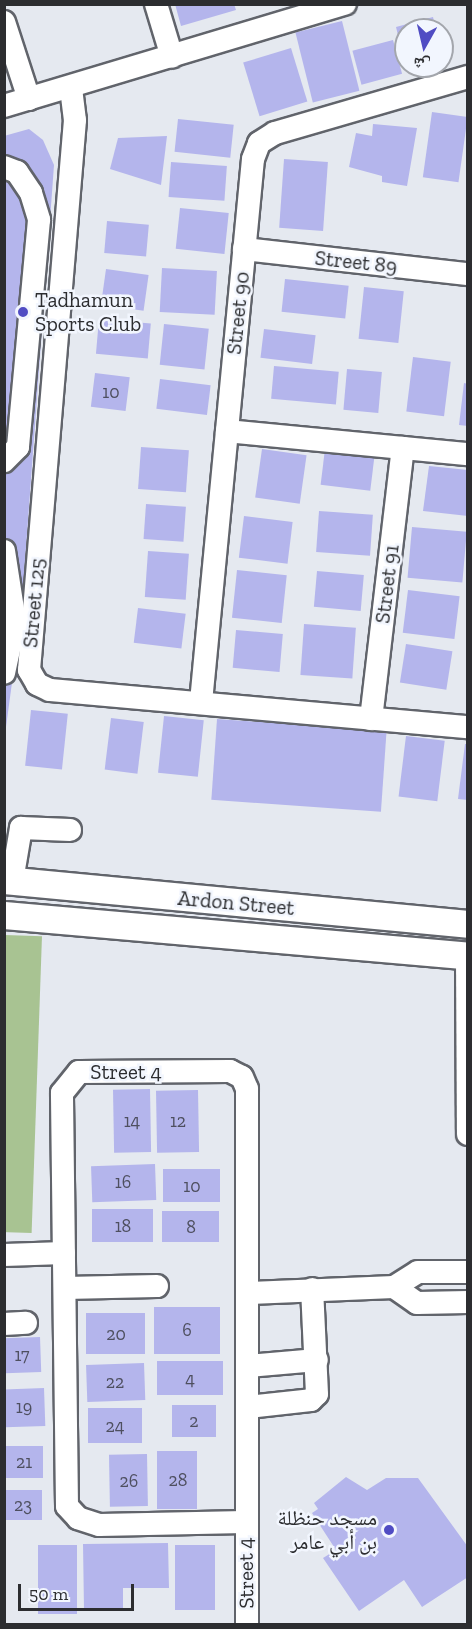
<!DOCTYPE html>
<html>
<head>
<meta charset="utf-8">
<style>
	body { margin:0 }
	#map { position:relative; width:472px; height:1629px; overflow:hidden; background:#e5e9f0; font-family:"Zilla Slab","Noto Naskh Arabic",serif }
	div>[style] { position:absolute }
	.green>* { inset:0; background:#a8c392; transform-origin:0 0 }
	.building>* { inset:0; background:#b4b5ec; transform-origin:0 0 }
	.roads { filter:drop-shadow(2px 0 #61646b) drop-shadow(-2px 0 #61646b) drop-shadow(0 2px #61646b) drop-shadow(0 -2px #61646b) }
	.minor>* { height:22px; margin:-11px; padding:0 11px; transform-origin:11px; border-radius:11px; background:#fff }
	.major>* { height:27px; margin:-13.5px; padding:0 13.5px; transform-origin:13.5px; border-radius:13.5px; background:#fff }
	.dots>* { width:16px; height:16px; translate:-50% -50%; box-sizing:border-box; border:3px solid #f2f6fe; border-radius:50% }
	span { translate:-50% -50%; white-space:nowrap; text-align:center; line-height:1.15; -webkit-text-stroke:5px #f2f6fe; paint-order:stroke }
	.number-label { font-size:18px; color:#4e4f5f }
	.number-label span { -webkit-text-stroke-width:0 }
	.street-label { font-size:21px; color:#2c2d30 }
	.poi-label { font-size:21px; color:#2c2d30 }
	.left { translate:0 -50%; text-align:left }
	.right { translate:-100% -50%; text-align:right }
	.frame { position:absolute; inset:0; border:6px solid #2c2d30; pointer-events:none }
	.north { position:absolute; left:394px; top:18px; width:60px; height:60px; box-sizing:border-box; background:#f2f6fe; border:2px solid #a3a6ac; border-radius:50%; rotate:188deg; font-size:16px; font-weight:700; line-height:24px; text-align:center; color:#2c2d30 }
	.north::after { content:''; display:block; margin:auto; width:21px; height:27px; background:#504cc3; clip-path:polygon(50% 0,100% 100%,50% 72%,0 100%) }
	.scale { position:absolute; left:18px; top:1584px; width:116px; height:27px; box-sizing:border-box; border:3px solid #2c2d30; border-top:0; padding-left:8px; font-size:18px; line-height:21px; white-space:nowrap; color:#2c2d30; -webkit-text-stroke:4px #f2f6fe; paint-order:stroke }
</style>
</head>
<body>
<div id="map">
	<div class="green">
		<i style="left:5px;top:935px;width:37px;height:297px;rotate:2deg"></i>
	</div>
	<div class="building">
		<i style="clip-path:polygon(175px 4px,234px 4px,236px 10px,181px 26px)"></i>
		<i style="clip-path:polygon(433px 17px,436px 30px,406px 30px,405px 64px,396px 27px)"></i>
		<i style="left:342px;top:21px;width:72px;height:48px;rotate:76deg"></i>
		<i style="left:393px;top:40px;width:35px;height:42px;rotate:75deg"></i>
		<i style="left:291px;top:48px;width:56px;height:50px;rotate:73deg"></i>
		<i style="left:432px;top:112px;width:36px;height:66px;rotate:8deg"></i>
		<i style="left:178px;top:119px;width:56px;height:33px;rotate:6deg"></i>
		<i style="clip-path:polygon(373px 124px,417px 128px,407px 186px,382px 182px,382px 176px,349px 167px,356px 133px,372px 136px)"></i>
		<i style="clip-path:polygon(29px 129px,43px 140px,54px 165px,21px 616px,6px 727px,4px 136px)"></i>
		<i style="clip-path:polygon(167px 136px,161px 185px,110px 169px,118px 138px)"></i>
		<i style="left:284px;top:159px;width:44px;height:69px;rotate:4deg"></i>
		<i style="left:171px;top:162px;width:56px;height:35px;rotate:4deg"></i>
		<i style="left:180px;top:208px;width:49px;height:41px;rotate:6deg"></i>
		<i style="left:107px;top:221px;width:42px;height:32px;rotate:5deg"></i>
		<i style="left:162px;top:268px;width:55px;height:44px;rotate:3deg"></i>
		<i style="left:106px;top:269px;width:43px;height:36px;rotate:8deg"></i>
		<i style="left:285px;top:279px;width:64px;height:33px;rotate:6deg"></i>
		<i style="left:364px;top:287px;width:40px;height:52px;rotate:6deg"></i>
		<i style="left:99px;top:319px;width:52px;height:35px;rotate:5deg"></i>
		<i style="left:164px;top:324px;width:45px;height:41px;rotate:6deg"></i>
		<i style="left:264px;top:329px;width:52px;height:29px;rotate:7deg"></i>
		<i style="left:413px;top:357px;width:38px;height:55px;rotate:7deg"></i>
		<i style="left:274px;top:366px;width:65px;height:33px;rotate:5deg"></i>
		<i style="left:347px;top:369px;width:35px;height:41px;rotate:5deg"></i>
		<i style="left:95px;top:373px;width:35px;height:34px;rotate:7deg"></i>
		<i style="left:160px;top:379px;width:51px;height:30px;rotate:7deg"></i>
		<i style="clip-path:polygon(464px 383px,468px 384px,468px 426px,459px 425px)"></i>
		<i style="left:141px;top:447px;width:48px;height:42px;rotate:4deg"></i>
		<i style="left:262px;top:449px;width:45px;height:49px;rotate:8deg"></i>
		<i style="left:325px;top:449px;width:50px;height:36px;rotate:7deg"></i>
		<i style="clip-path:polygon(429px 466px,468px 470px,468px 516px,423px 511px)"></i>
		<i style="left:146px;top:504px;width:40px;height:35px;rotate:4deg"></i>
		<i style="left:319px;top:511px;width:54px;height:41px;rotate:4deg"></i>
		<i style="left:244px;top:516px;width:49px;height:42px;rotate:7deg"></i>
		<i style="left:412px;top:527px;width:55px;height:51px;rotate:5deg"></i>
		<i style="left:148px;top:551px;width:41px;height:46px;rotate:4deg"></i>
		<i style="left:237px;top:570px;width:50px;height:48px;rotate:6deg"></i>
		<i style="left:317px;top:571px;width:47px;height:36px;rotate:5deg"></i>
		<i style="left:408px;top:590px;width:52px;height:43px;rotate:7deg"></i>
		<i style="left:138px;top:608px;width:48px;height:35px;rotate:7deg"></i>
		<i style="left:304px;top:624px;width:52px;height:51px;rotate:4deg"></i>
		<i style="left:236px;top:630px;width:47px;height:38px;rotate:5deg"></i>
		<i style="left:406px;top:644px;width:47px;height:39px;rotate:9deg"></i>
		<i style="left:31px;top:710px;width:37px;height:56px;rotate:6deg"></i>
		<i style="left:164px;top:716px;width:40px;height:57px;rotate:6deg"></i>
		<i style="left:111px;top:718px;width:33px;height:52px;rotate:7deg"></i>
		<i style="left:217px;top:719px;width:170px;height:81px;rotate:4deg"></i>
		<i style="left:406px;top:736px;width:39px;height:61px;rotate:7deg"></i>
		<i style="clip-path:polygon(465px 744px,468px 744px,468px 800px,458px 799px)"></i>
		<i style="left:150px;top:1089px;width:63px;height:37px;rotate:89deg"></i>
		<i style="left:198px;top:1090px;width:62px;height:42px;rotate:89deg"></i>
		<i style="left:155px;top:1164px;width:36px;height:64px;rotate:88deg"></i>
		<i style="left:220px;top:1169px;width:33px;height:57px;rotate:90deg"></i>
		<i style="left:153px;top:1209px;width:33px;height:61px;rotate:90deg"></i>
		<i style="left:219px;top:1211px;width:31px;height:57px;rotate:90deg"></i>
		<i style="left:154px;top:1307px;width:66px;height:47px"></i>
		<i style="left:145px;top:1313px;width:41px;height:59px;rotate:90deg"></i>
		<i style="left:40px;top:1337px;width:35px;height:36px;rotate:88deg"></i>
		<i style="left:223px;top:1361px;width:34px;height:66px;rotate:90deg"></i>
		<i style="left:144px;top:1363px;width:37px;height:58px;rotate:88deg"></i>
		<i style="left:44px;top:1388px;width:38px;height:40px;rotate:88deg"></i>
		<i style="left:172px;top:1405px;width:44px;height:32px"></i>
		<i style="left:142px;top:1408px;width:35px;height:54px;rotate:90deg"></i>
		<i style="left:4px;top:1446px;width:39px;height:32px"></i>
		<i style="left:157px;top:1451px;width:40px;height:58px"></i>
		<i style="left:147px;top:1454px;width:52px;height:38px;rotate:89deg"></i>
		<i style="clip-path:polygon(346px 1477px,367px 1490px,386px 1478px,418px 1478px,468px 1547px,468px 1577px,422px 1607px,404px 1580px,359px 1611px,323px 1558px,336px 1550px,312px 1513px,318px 1509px,314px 1503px)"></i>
		<i style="left:42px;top:1490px;width:30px;height:38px;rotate:90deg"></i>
		<i style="clip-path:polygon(168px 1543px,169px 1588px,123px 1588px,123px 1610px,84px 1610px,83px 1544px)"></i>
		<i style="left:38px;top:1545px;width:39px;height:69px"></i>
		<i style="left:175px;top:1545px;width:40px;height:65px"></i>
	</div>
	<div class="roads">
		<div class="minor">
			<i style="left:156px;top:4px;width:55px;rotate:73.2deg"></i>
			<i style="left:4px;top:22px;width:81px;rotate:72deg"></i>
			<i style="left:71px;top:88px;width:32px;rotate:83deg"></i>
			<i style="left:75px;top:120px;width:552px;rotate:94.78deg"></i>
			<i style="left:29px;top:670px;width:16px;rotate:60deg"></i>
			<i style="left:37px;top:684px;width:14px;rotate:25deg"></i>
			<i style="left:50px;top:690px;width:420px;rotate:5.1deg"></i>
			<i style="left:4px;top:106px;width:356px;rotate:-16.7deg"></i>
			<i style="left:4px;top:167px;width:14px;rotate:21deg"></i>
			<i style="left:17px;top:172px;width:25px;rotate:56deg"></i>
			<i style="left:31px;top:193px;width:28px;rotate:73deg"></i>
			<i style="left:39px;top:220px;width:228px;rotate:95.3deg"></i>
			<i style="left:18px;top:447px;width:20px;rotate:135deg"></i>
			<i style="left:244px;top:249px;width:225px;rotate:6.4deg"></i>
			<i style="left:227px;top:431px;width:242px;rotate:5.5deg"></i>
			<i style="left:4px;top:551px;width:72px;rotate:81.2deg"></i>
			<i style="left:15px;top:622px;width:52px;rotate:102.2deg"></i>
			<i style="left:201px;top:702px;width:545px;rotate:-84.53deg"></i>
			<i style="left:253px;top:159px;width:17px;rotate:-69deg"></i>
			<i style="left:259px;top:143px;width:19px;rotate:-32deg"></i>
			<i style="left:275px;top:133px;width:201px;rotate:-16.2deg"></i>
			<i style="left:371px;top:719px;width:273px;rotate:-83.3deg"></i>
			<i style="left:12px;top:881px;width:54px;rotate:-80.4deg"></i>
			<i style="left:21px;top:828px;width:49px;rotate:2.3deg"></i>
			<i style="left:467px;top:956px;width:178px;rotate:89.7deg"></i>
			<i style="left:4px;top:1255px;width:60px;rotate:-1.9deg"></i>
			<i style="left:394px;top:1287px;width:28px;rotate:35deg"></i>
			<i style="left:417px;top:1303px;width:51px;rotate:-1.1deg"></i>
			<i style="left:65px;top:1288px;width:92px;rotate:-1.2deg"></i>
			<i style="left:250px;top:1293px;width:144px;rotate:-2.4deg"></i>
			<i style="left:394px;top:1287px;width:28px;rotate:-32deg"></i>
			<i style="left:418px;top:1272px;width:50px"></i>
			<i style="left:4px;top:1324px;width:22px;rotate:-3deg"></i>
			<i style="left:248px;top:1366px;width:69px;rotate:-5deg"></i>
			<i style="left:248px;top:1407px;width:63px;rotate:-6.3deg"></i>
			<i style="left:311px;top:1400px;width:8px;rotate:-45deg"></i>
			<i style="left:317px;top:1394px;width:105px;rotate:-92.7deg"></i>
			<i style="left:245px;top:1522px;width:146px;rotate:178.8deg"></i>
			<i style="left:99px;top:1525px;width:22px;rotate:-162deg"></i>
			<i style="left:78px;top:1518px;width:16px;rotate:-133deg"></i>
			<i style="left:67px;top:1506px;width:413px;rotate:-90.7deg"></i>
			<i style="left:62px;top:1093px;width:27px;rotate:-51deg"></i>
			<i style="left:79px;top:1072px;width:151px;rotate:-0.4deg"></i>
			<i style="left:230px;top:1071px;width:13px;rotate:27deg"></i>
			<i style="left:242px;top:1077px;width:13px;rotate:67deg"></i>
			<i style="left:247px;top:1089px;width:535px;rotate:90deg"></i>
		</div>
		<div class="major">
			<i style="left:4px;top:880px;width:466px;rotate:5.4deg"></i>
			<i style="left:4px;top:915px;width:466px;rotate:5deg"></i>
		</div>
	</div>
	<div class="dots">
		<i style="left:23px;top:312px;background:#504cc3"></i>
		<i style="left:389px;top:1530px;background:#504cc3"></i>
	</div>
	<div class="number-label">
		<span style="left:111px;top:392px">10</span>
		<span style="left:132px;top:1121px">14</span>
		<span style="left:178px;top:1121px">12</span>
		<span style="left:123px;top:1182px">16</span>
		<span style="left:192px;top:1186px">10</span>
		<span style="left:123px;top:1226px">18</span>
		<span style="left:191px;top:1227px">8</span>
		<span style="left:187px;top:1330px">6</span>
		<span style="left:116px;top:1334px">20</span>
		<span style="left:22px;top:1355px">17</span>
		<span style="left:190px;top:1379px">4</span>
		<span style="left:115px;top:1382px">22</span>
		<span style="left:24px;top:1407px">19</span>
		<span style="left:194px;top:1421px">2</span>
		<span style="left:115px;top:1426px">24</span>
		<span style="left:24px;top:1462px">21</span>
		<span style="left:178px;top:1480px">28</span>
		<span style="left:129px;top:1481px">26</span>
		<span style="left:23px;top:1505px">23</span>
	</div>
	<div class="street-label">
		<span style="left:356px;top:262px;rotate:6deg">Street 89</span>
		<span style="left:238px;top:313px;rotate:-84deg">Street 90</span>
		<span style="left:387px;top:584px;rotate:-83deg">Street 91</span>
		<span style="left:34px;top:603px;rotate:-85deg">Street 125</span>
		<span style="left:236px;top:903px;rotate:5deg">Ardon Street</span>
		<span style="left:126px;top:1072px">Street 4</span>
		<span style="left:246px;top:1573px;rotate:-91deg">Street 4</span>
	</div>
	<div class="poi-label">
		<span class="left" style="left:35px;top:312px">Tadhamun<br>Sports Club</span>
		<span class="right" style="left:377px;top:1530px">مسجد حنظلة<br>بن أبي عامر</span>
	</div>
	<div class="frame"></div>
	<div class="north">ش</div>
	<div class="scale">50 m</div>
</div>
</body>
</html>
